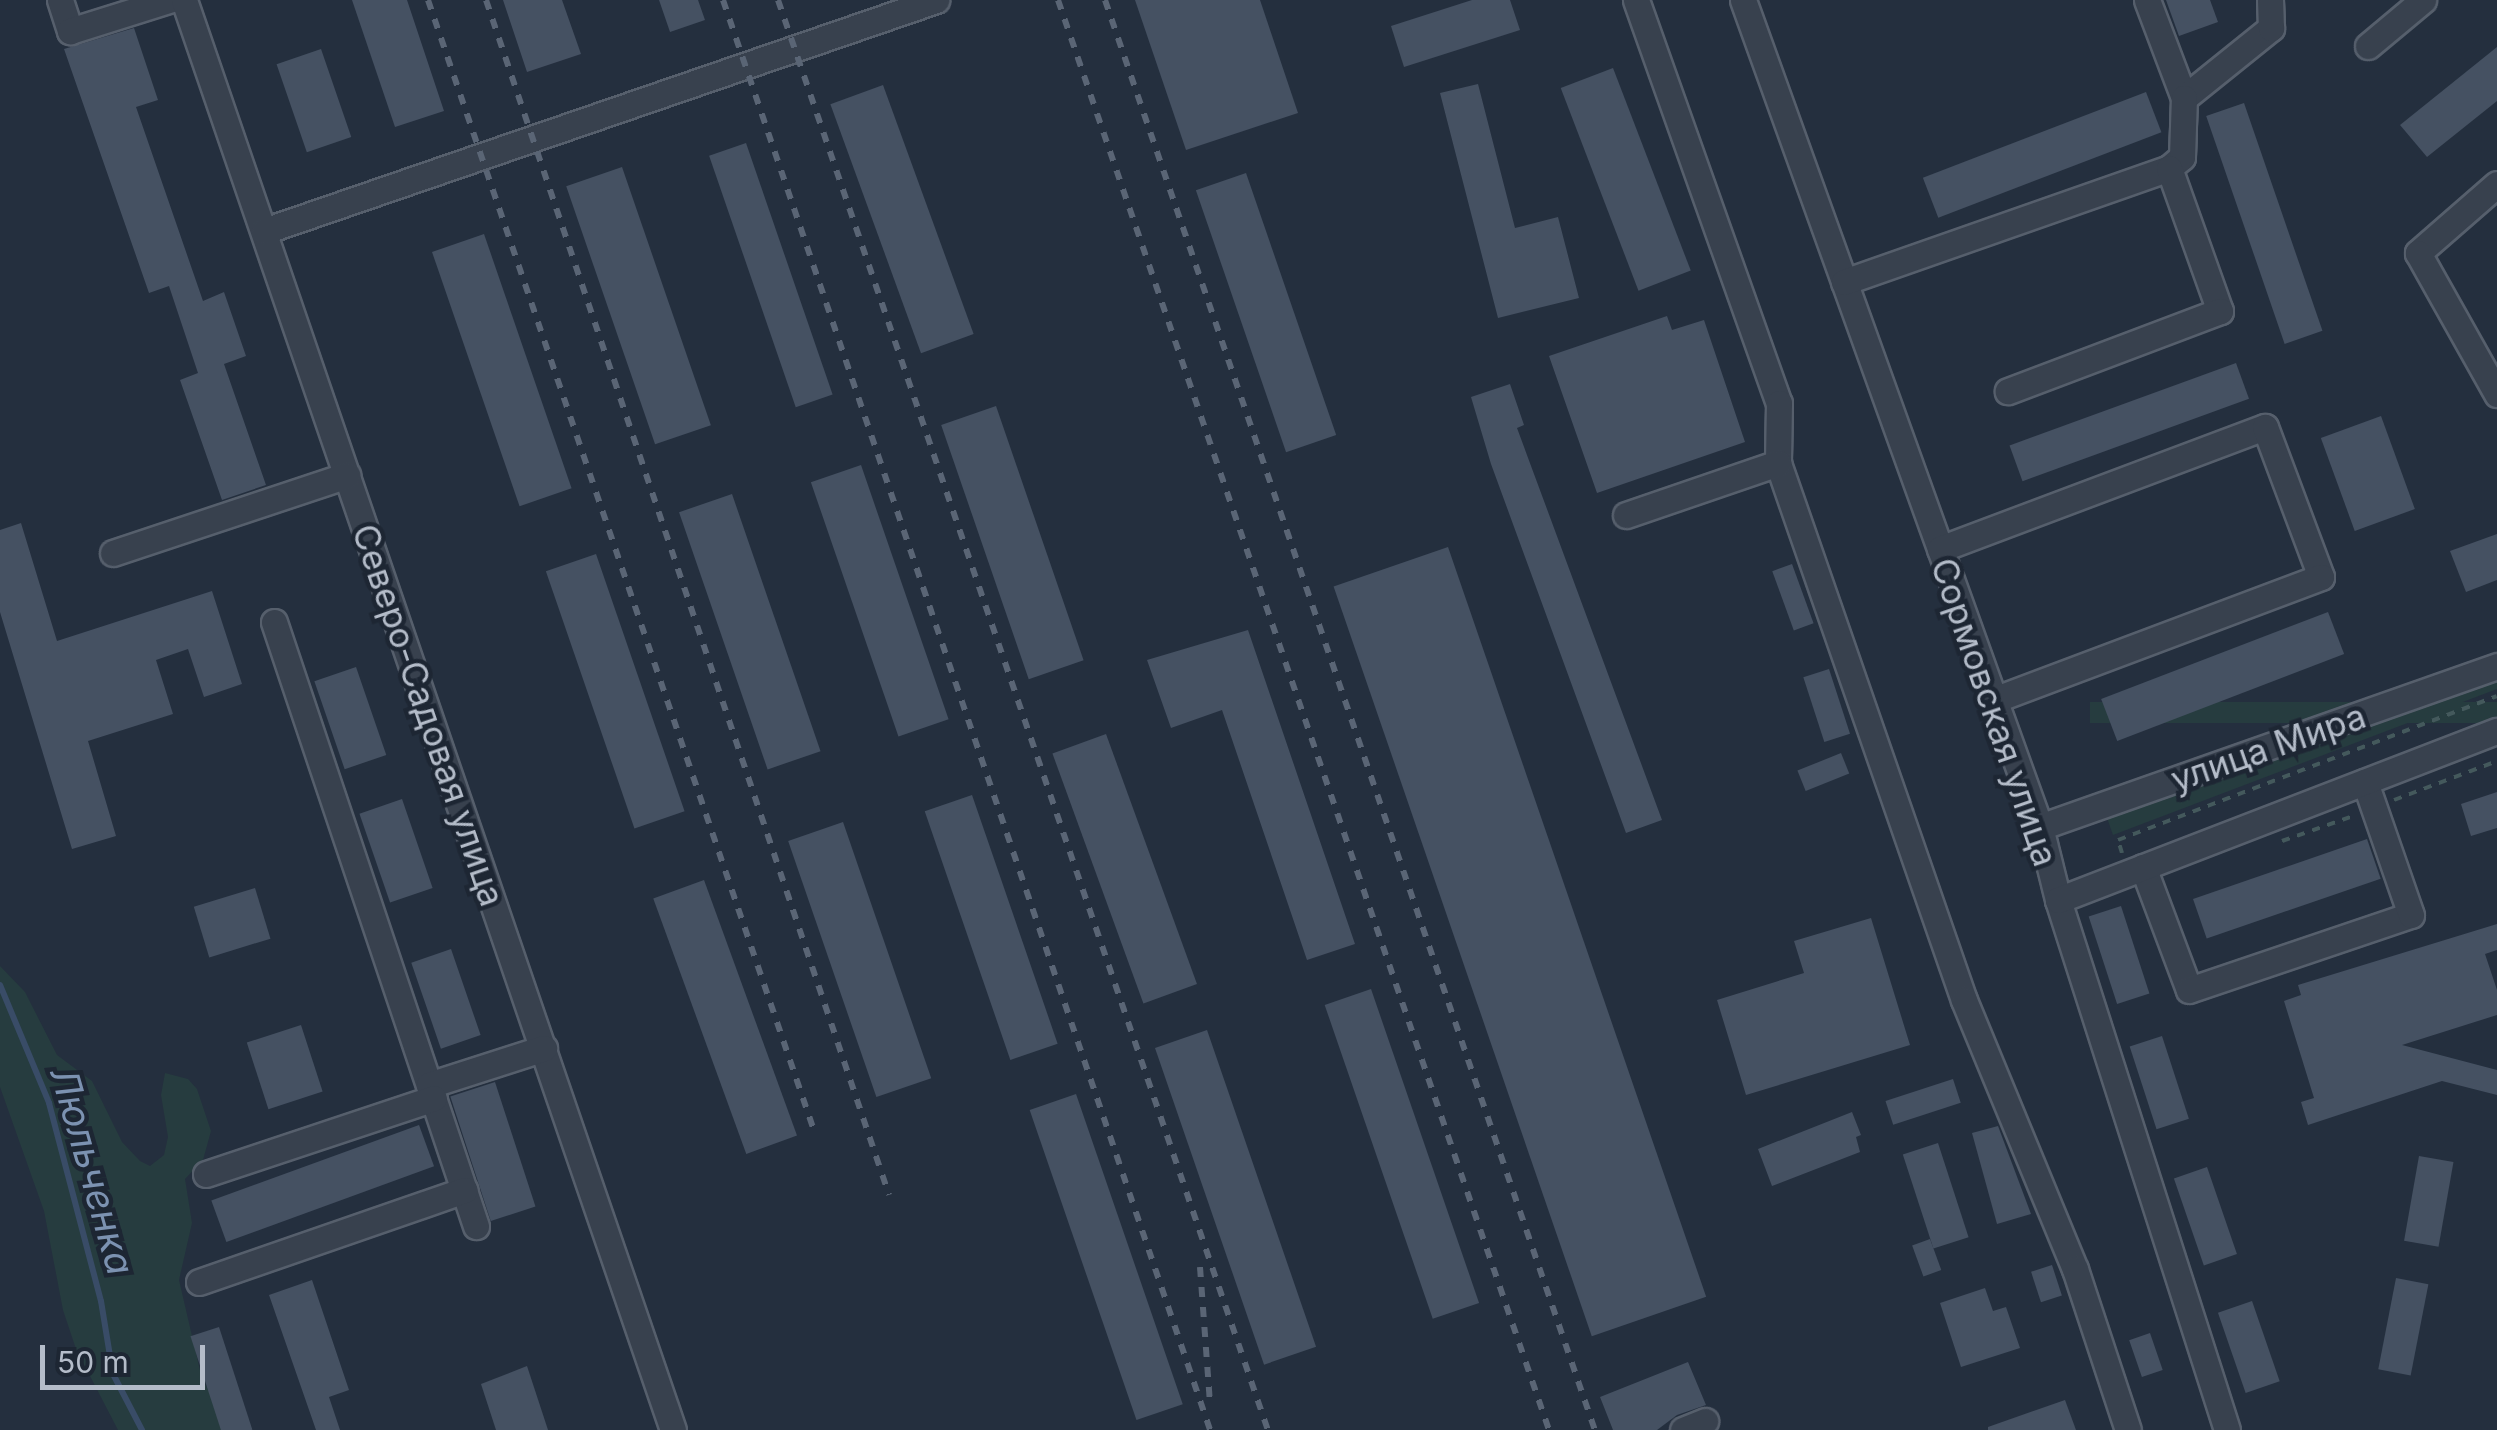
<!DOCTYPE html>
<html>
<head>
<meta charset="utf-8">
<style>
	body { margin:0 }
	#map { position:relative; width:2497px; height:1430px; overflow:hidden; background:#242f3e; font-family:Inter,sans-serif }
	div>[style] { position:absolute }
	.green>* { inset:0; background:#263c3f; transform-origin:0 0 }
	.stream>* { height:6px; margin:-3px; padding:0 3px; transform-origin:3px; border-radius:3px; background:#394c67 }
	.building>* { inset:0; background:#455162; transform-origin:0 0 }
	.path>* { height:4px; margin-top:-2px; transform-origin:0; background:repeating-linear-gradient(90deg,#44595c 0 8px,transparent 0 16px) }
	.roads { filter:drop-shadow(2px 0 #565f6c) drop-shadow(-2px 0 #565f6c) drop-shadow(0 2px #565f6c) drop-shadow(0 -2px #565f6c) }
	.minor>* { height:25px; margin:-12.5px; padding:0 12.5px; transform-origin:12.5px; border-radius:12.5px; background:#38414e }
	.rail>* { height:6px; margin-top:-3px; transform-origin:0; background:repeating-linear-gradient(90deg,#5a6575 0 10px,transparent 0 20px) }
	span { translate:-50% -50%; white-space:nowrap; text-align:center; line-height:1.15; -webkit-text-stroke:9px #1d2633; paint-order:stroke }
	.street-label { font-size:35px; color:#b4bcc9 }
	.water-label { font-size:38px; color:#7c92b1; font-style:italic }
	.scale { position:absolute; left:40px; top:1345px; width:165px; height:45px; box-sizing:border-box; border:5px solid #b4bcc9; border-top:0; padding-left:12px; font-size:30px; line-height:35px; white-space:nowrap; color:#b4bcc9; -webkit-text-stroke:8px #1d2633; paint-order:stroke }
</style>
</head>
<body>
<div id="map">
	<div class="green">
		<i style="clip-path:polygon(2497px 674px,2497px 689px,2113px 835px,2107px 818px)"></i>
		<i style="left:2497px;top:702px;width:21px;height:407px;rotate:90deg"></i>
		<i style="clip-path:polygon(0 966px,25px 992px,57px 1055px,92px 1081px,122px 1142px,140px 1161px,150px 1166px,164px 1155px,168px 1137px,161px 1095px,165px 1073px,188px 1079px,197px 1089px,211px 1131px,203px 1160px,185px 1179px,192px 1223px,179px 1280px,202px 1379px,231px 1430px,118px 1430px,76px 1349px,63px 1310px,44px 1211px,0 1087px)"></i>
	</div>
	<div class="stream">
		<i style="left:0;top:985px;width:128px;rotate:67.4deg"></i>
		<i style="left:49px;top:1103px;width:205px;rotate:75.3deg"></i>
		<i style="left:101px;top:1301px;width:74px;rotate:80.7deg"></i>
		<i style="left:113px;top:1374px;width:63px;rotate:62.6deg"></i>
	</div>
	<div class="building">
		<i style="clip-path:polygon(352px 0,407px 0,444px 111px,395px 127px)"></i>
		<i style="clip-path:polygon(503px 0,562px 0,581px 54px,527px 72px)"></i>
		<i style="clip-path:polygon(659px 0,698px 0,705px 20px,670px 32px)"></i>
		<i style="clip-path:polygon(1135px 0,1260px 0,1298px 113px,1186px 150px)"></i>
		<i style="clip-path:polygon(1472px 0,1510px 0,1520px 30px,1404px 67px,1391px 26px)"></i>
		<i style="clip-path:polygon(2166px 0,2210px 0,2218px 22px,2179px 36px)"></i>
		<i style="clip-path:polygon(134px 28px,158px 100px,136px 107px,203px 301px,224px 292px,246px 356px,224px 364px,266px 485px,222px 500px,180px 380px,198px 373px,169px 286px,149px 293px,64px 49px)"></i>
		<i style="clip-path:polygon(2497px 47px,2497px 101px,2427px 157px,2400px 125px)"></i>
		<i style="left:321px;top:49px;width:93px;height:47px;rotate:71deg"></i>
		<i style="left:1613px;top:68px;width:217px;height:56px;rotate:69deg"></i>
		<i style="clip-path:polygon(1478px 84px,1515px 228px,1558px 217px,1579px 298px,1498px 318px,1440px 93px)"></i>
		<i style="left:883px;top:85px;width:265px;height:56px;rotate:70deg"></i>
		<i style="left:2146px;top:92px;width:43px;height:239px;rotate:69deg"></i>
		<i style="left:2244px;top:103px;width:241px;height:40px;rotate:71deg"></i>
		<i style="left:746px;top:143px;width:266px;height:39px;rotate:71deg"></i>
		<i style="left:622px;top:167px;width:273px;height:59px;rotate:71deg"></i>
		<i style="left:1246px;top:173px;width:277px;height:53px;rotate:71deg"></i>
		<i style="left:484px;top:234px;width:269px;height:55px;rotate:71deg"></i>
		<i style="clip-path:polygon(1667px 316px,1672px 330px,1704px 320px,1745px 442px,1597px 493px,1549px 356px)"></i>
		<i style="left:2236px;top:363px;width:38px;height:241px;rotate:70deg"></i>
		<i style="clip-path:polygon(1510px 384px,1524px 425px,1517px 428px,1662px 820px,1626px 833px,1491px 464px,1471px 397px)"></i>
		<i style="left:996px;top:406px;width:269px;height:58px;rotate:71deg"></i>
		<i style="left:2381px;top:416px;width:99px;height:64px;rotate:70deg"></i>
		<i style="left:861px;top:465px;width:269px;height:53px;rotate:71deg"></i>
		<i style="left:732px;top:494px;width:272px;height:56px;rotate:71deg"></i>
		<i style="clip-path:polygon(21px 523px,57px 641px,212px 591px,242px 684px,204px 697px,188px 649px,156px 660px,173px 714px,88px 741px,116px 836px,72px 849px,0 612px,0 530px)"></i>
		<i style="clip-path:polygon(2497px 534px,2497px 580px,2466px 592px,2450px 551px)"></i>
		<i style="left:1448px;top:547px;width:793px;height:121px;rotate:71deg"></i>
		<i style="left:596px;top:554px;width:272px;height:53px;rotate:71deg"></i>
		<i style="left:1792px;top:564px;width:63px;height:21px;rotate:70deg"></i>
		<i style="left:2328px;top:612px;width:45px;height:243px;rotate:69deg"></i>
		<i style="clip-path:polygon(1248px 630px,1355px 944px,1307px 960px,1222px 710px,1171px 728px,1147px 660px)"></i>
		<i style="left:356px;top:667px;width:93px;height:44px;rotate:71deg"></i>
		<i style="left:1829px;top:669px;width:68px;height:27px;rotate:72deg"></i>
		<i style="left:1106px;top:734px;width:266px;height:57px;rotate:70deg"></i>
		<i style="left:1841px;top:753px;width:22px;height:47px;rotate:68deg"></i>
		<i style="clip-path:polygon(2497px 792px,2497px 828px,2471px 836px,2461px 804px)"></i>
		<i style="left:972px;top:795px;width:263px;height:50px;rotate:71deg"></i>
		<i style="left:402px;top:799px;width:94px;height:45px;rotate:71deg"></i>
		<i style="left:843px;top:822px;width:271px;height:58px;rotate:71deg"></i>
		<i style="left:2367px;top:839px;width:42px;height:184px;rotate:71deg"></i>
		<i style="left:704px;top:880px;width:272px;height:54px;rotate:70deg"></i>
		<i style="left:255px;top:888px;width:53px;height:64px;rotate:73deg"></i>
		<i style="left:2121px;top:906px;width:92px;height:34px;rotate:72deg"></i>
		<i style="clip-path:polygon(1871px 918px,1910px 1045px,1746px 1095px,1717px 1000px,1804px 973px,1794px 941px)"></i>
		<i style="clip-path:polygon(2497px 924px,2497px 950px,2485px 954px,2497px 990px,2497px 1015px,2402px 1045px,2497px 1070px,2497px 1095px,2442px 1081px,2308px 1125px,2301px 1102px,2314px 1098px,2284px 1001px,2301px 995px,2298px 985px)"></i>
		<i style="left:451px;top:949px;width:91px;height:42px;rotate:71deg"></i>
		<i style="left:1371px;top:989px;width:332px;height:49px;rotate:71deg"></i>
		<i style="left:301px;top:1025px;width:70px;height:57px;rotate:72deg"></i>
		<i style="left:1207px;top:1030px;width:335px;height:55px;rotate:71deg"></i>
		<i style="left:2162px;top:1036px;width:87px;height:34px;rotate:72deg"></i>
		<i style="left:1953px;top:1079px;width:25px;height:71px;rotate:72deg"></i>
		<i style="left:495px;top:1082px;width:131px;height:47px;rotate:72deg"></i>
		<i style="left:1076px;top:1094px;width:328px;height:49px;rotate:71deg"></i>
		<i style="clip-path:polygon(1852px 1112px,1861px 1135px,1856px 1137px,1860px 1152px,1772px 1186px,1758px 1149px)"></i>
		<i style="left:419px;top:1125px;width:44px;height:221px;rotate:70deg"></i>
		<i style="clip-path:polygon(1998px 1126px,2031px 1214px,1997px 1224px,1972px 1133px)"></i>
		<i style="left:1938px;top:1143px;width:99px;height:37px;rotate:72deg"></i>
		<i style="left:2419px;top:1156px;width:35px;height:86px;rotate:10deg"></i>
		<i style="left:2207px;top:1167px;width:92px;height:35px;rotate:71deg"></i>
		<i style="left:1930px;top:1239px;width:33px;height:19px;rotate:70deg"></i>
		<i style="left:2052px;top:1265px;width:32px;height:22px;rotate:72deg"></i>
		<i style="left:2396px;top:1278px;width:33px;height:93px;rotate:11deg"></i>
		<i style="clip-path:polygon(312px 1280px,349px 1390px,329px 1397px,340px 1430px,316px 1430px,269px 1295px)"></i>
		<i style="clip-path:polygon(1985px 1288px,1993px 1311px,2006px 1307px,2020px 1348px,1961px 1367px,1940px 1303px)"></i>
		<i style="left:2252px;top:1301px;width:85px;height:36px;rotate:71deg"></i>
		<i style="left:219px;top:1327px;width:108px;height:30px;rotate:72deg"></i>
		<i style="left:2150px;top:1333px;width:39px;height:22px;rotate:71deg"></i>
		<i style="clip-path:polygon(1688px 1362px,1706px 1405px,1677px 1415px,1657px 1430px,1613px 1430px,1600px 1397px)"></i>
		<i style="clip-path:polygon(527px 1366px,548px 1430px,496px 1430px,481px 1384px)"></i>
		<i style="clip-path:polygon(2065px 1400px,2076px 1430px,1988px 1430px,1988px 1427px)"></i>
	</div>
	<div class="path">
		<i style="left:2394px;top:800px;width:110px;rotate:-20.7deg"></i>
		<i style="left:2282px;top:841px;width:75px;rotate:-19.4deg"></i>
		<i style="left:2122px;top:853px;width:14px;rotate:-107deg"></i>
		<i style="left:2118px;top:840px;width:405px;rotate:-20.8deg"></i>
	</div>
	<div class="roads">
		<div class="minor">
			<i style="left:60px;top:0;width:33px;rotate:72deg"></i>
			<i style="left:70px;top:31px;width:104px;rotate:-17.4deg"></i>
			<i style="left:184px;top:0;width:1511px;rotate:71.12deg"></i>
			<i style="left:1636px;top:0;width:428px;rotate:70.5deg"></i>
			<i style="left:1779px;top:403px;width:60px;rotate:91deg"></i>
			<i style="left:1778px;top:463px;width:568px;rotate:70.9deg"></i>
			<i style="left:1964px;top:1000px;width:291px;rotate:67.6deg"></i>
			<i style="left:2075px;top:1269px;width:169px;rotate:71.8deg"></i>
			<i style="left:1743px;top:0;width:879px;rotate:70.25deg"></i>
			<i style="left:2040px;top:827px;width:75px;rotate:76.1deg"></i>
			<i style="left:2058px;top:900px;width:556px;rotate:72.31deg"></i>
			<i style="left:2147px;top:0;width:105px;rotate:69.3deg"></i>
			<i style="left:2184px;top:98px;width:112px;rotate:-38.8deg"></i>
			<i style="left:2271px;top:28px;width:28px;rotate:-92deg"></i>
			<i style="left:2368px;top:46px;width:72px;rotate:-39.9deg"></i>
			<i style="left:2169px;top:168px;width:17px;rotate:-40deg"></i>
			<i style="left:2182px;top:157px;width:59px;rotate:-88.1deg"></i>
			<i style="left:2497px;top:184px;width:105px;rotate:138.9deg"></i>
			<i style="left:2418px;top:253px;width:162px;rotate:60.7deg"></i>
			<i style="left:264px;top:231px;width:711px;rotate:-18.97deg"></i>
			<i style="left:1844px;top:282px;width:344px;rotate:-19.3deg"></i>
			<i style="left:2169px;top:168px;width:152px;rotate:70.4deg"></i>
			<i style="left:2220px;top:311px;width:227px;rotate:159.3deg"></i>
			<i style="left:1626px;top:515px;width:161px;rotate:-18.9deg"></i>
			<i style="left:1940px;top:549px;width:347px;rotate:-20.6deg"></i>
			<i style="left:2265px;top:427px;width:160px;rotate:69.5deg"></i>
			<i style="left:2321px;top:577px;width:349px;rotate:159.4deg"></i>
			<i style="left:113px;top:553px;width:247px;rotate:-18.4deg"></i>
			<i style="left:274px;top:622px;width:637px;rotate:71.51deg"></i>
			<i style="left:2040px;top:827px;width:485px;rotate:-19.4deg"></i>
			<i style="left:2143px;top:867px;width:131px;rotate:69.5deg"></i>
			<i style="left:2189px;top:990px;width:234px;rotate:-18.7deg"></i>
			<i style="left:2411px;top:915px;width:141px;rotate:-109.1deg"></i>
			<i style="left:2058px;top:900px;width:470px;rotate:-21.1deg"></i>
			<i style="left:429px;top:1085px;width:121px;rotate:-17.8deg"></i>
			<i style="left:206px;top:1174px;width:240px;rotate:-18.4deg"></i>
			<i style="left:199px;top:1282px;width:281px;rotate:-19.1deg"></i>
			<i style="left:1683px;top:1430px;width:24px;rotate:-22deg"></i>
		</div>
	</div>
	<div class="rail">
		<i style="left:428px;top:0;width:1192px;rotate:71.15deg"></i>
		<i style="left:486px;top:0;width:1261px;rotate:71.36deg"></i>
		<i style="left:723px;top:0;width:1511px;rotate:71.19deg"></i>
		<i style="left:778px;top:0;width:1512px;rotate:71.09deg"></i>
		<i style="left:1058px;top:0;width:1512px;rotate:71.05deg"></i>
		<i style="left:1105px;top:0;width:1512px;rotate:71.09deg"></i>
		<i style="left:1200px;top:1267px;width:135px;rotate:85.8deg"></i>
	</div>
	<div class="street-label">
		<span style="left:1995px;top:712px;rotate:71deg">Сормовская улица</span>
		<span style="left:429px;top:715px;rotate:71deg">Северо-Садовая улица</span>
		<span style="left:2268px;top:747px;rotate:-19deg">улица Мира</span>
	</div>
	<div class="water-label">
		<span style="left:92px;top:1171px;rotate:74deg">Люльченка</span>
	</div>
	<div class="scale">50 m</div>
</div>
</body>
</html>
